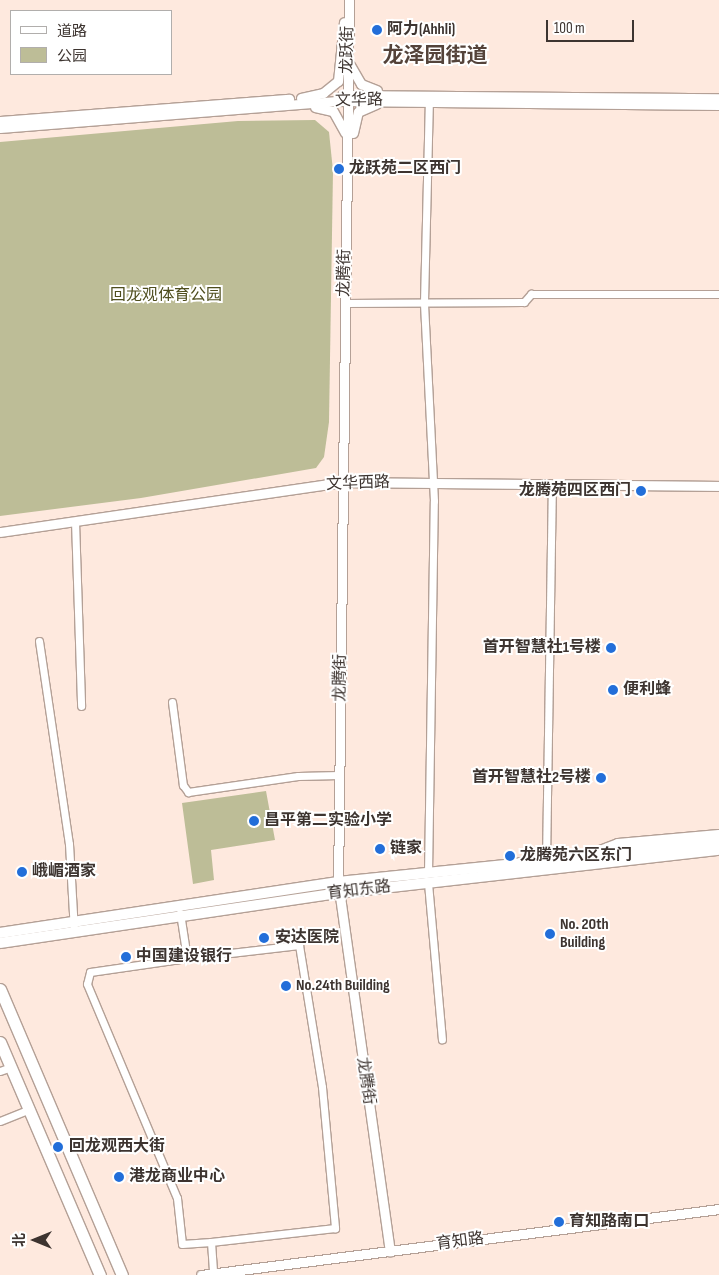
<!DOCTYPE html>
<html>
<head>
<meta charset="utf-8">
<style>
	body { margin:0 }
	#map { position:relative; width:719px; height:1275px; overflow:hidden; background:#fee9de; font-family:"Sofia Sans Condensed","Noto Sans SC",sans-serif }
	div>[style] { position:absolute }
	.green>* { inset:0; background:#bdbd97 }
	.roads { filter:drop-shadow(1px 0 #b4a096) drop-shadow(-1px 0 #b4a096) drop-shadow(0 1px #b4a096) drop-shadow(0 -1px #b4a096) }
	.minor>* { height:7px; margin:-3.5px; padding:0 3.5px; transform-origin:3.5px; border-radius:3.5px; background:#fff }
	.tertiary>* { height:9px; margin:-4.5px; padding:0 4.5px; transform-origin:4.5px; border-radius:4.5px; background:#fff }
	.secondary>* { height:10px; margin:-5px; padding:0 5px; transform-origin:5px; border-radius:5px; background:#fff }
	.primary>* { height:11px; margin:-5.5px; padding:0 5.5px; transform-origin:5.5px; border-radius:5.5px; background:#fff }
	.dots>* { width:14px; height:14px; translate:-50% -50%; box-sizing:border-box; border:2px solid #fff; border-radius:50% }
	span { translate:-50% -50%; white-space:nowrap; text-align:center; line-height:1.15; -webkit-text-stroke:4px #fff; paint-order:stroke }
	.poi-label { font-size:16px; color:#3d3430; font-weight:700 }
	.left { translate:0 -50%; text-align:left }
	.right { translate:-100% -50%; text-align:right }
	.street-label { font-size:16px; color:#3d3430 }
	.park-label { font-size:16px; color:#4e4d1d }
	.district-label { font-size:21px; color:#54433a; font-weight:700 }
	.legend { position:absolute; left:10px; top:10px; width:162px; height:65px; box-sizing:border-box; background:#fff; border:1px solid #b1aeac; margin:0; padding:6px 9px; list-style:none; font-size:15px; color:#3d3430 }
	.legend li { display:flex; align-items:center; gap:10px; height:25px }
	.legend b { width:25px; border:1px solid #b1aeac }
	.north { position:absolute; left:10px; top:1215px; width:50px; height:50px; -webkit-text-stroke:4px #fff; paint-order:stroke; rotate:270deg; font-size:14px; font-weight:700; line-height:20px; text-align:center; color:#3d3430 }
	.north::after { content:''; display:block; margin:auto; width:18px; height:22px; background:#3d3430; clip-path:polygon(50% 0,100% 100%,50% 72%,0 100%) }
	.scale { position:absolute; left:546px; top:20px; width:88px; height:22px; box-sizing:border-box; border:2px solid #3d3430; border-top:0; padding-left:6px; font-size:15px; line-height:18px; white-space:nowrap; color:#3d3430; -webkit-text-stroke:4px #fff; paint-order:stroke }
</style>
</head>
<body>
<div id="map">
	<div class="green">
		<i style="clip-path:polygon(315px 120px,329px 132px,333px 171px,329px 422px,324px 457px,316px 468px,141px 498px,0 516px,0 142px,238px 121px)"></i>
		<i style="clip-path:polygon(266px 791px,275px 840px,211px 850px,214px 880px,193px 884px,182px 803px)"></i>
	</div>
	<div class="roads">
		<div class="minor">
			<i style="left:345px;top:303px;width:179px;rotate:-0.3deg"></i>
			<i style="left:524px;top:302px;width:11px;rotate:-49deg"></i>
			<i style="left:531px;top:294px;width:188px"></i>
			<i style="left:75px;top:521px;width:185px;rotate:88.1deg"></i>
			<i style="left:39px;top:641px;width:205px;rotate:81.6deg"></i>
			<i style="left:69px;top:844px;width:88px;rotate:86.7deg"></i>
			<i style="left:172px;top:702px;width:84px;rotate:82.5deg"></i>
			<i style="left:183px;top:785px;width:9px;rotate:54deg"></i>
			<i style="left:188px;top:792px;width:111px;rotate:-8.3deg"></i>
			<i style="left:298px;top:776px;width:41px;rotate:-1.4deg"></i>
			<i style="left:546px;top:861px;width:377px;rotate:-89.1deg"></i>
			<i style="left:428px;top:873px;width:372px;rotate:-89.1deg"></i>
			<i style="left:434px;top:501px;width:199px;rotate:-92.9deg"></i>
			<i style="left:424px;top:302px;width:201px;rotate:-88.6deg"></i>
			<i style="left:428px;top:883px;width:157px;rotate:84.9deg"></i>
			<i style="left:180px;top:913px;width:46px;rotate:81.2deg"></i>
			<i style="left:187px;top:958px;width:113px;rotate:-6.6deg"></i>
			<i style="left:299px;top:945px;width:144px;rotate:80.8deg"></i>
			<i style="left:322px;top:1087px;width:142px;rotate:84.7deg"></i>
			<i style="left:335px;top:1228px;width:125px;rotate:173.6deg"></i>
			<i style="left:211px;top:1242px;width:32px;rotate:86deg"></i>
			<i style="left:187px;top:958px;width:98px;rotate:171.8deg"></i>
			<i style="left:90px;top:972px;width:12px;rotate:104deg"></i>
			<i style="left:87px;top:984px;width:232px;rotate:67.2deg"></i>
			<i style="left:177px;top:1198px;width:46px;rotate:83.8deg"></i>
			<i style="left:182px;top:1244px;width:29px;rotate:-4deg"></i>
			<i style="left:0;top:1071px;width:12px;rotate:-20deg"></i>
			<i style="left:0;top:1121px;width:31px;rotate:-22deg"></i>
		</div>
		<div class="tertiary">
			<i style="left:349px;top:0;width:882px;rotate:90.71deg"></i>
			<i style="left:338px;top:882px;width:373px;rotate:82deg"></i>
			<i style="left:350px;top:65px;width:22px;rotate:60deg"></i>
			<i style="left:361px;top:84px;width:17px;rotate:21deg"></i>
			<i style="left:342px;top:95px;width:377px;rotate:0.5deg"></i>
			<i style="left:301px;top:98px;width:23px;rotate:-13deg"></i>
			<i style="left:323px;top:93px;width:19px;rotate:-39deg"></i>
			<i style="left:338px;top:81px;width:59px;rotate:-84.2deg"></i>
			<i style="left:315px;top:107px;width:18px;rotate:13deg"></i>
			<i style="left:333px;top:111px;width:25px;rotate:61deg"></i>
			<i style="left:0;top:121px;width:290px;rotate:-4.4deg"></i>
			<i style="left:0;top:128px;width:338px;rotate:-4.6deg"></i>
			<i style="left:337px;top:101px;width:382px;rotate:0.6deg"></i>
			<i style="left:353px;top:133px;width:22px;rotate:-77deg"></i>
			<i style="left:358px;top:112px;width:20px;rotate:-24deg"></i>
			<i style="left:0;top:532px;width:347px;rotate:-8.3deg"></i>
			<i style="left:343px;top:482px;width:376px;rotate:0.6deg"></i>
			<i style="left:201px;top:1275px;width:522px;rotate:-7.26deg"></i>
		</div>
		<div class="secondary">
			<i style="left:595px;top:853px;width:25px;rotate:-21deg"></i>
			<i style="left:618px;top:844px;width:101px;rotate:-5.1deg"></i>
			<i style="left:0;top:933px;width:342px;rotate:-8.6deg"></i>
			<i style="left:338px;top:882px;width:383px;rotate:-5.8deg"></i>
			<i style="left:0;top:943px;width:343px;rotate:-8.4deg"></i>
			<i style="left:339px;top:893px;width:382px;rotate:-6.5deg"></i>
		</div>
		<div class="primary">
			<i style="left:0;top:989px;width:311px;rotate:66.9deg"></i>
			<i style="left:0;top:1042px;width:254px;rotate:66.8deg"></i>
		</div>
	</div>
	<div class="dots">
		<i style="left:377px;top:30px;background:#226ed9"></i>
		<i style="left:339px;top:169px;background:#226ed9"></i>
		<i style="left:641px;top:491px;background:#226ed9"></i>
		<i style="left:611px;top:648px;background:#226ed9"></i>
		<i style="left:613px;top:690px;background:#226ed9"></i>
		<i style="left:601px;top:778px;background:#226ed9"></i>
		<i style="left:254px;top:821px;background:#226ed9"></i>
		<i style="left:380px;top:849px;background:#226ed9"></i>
		<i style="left:510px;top:856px;background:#226ed9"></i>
		<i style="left:22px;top:872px;background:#226ed9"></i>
		<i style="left:550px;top:934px;background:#226ed9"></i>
		<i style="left:264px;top:938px;background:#226ed9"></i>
		<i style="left:126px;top:957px;background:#226ed9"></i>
		<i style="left:286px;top:986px;background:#226ed9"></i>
		<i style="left:58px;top:1147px;background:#226ed9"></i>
		<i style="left:119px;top:1177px;background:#226ed9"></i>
		<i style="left:559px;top:1222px;background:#226ed9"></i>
	</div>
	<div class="poi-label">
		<span class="left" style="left:387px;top:30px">阿力(Ahhli)</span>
		<span class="left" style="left:349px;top:169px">龙跃苑二区西门</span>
		<span class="right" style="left:631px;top:491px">龙腾苑四区西门</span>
		<span class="right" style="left:601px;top:648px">首开智慧社1号楼</span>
		<span class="left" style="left:623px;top:690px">便利蜂</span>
		<span class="right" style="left:591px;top:778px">首开智慧社2号楼</span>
		<span class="left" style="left:264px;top:821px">昌平第二实验小学</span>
		<span class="left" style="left:390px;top:849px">链家</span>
		<span class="left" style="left:520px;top:856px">龙腾苑六区东门</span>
		<span class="left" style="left:32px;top:872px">峨嵋酒家</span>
		<span class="left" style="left:560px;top:934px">No. 20th<br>Building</span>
		<span class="left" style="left:275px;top:938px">安达医院</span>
		<span class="left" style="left:136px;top:957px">中国建设银行</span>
		<span class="left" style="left:296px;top:986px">No.24th Building</span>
		<span class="left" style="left:69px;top:1147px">回龙观西大街</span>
		<span class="left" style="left:129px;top:1177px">港龙商业中心</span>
		<span class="left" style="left:569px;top:1222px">育知路南口</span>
	</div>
	<div class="street-label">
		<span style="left:348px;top:50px;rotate:-89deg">龙跃街</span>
		<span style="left:359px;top:101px;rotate:-1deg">文华路</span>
		<span style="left:345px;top:273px;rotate:-89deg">龙腾街</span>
		<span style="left:358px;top:484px;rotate:-2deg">文华西路</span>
		<span style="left:341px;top:678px;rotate:-89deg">龙腾街</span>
		<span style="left:359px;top:891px;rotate:-7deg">育知东路</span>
		<span style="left:365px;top:1081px;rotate:82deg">龙腾街</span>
		<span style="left:460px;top:1242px;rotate:-7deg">育知路</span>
	</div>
	<div class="park-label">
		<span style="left:166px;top:296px">回龙观体育公园</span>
	</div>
	<div class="district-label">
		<span style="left:435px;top:56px">龙泽园街道</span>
	</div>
	<ul class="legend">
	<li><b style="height:6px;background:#fff"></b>道路</li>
	<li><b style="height:14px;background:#bdbd97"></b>公园</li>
	</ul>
	<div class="north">北</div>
	<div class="scale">100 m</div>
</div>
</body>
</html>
